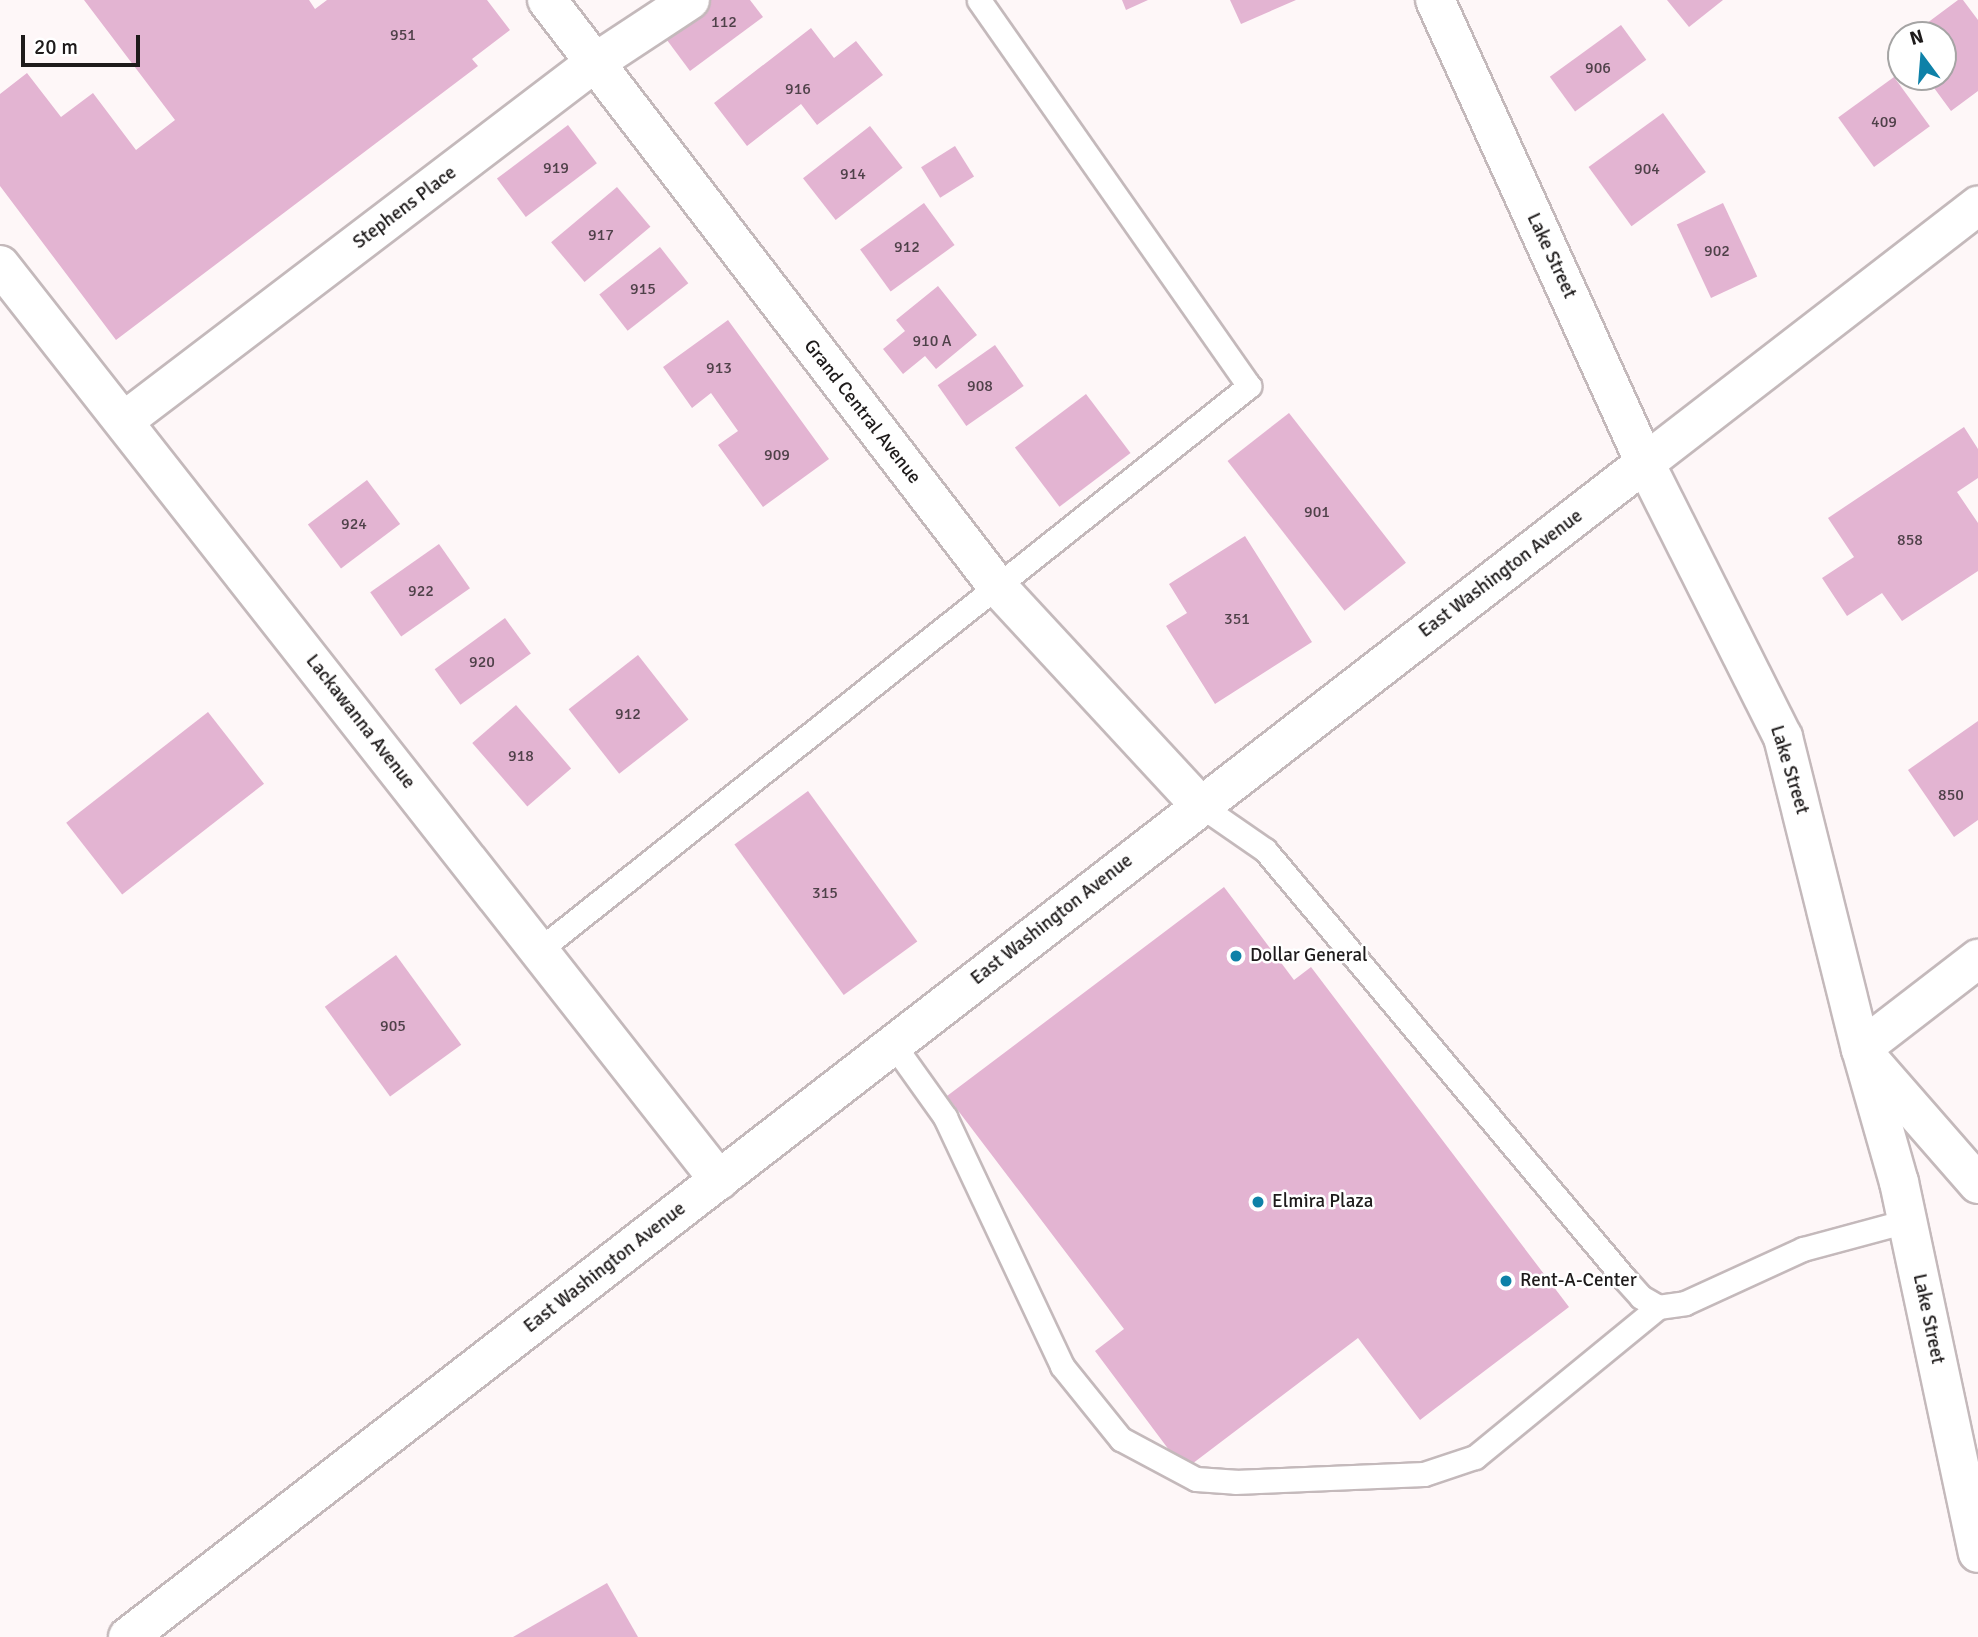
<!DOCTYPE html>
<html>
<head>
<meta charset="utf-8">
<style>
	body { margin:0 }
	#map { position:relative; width:1978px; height:1637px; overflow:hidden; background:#fef7f8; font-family:Signika,sans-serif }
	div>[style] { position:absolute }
	.building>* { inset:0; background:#e3b4d2; transform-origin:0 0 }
	.roads { filter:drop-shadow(2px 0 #c4b9bb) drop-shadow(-2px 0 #c4b9bb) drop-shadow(0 2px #c4b9bb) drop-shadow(0 -2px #c4b9bb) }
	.lane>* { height:23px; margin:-11.5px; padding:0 11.5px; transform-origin:11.5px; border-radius:11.5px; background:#fff }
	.street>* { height:38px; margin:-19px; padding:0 19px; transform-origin:19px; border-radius:19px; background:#fff }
	.secondary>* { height:38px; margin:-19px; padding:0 19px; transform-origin:19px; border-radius:19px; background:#fff }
	.dots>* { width:19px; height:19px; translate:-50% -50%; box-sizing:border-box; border:4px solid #fff; border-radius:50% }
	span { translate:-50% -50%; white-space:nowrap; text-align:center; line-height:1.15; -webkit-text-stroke:5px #fff; paint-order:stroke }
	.number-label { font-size:16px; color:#4f4149 }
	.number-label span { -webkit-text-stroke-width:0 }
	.street-label { font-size:19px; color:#1e1b1b }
	.poi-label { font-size:19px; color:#1e1b1b }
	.left { translate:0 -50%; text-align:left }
	.north { position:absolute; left:1887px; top:21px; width:70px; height:70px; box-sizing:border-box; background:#fff; border:2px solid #a5a4a4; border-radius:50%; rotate:344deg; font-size:19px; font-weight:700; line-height:28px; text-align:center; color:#1e1b1b }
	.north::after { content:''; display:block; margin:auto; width:24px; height:32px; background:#0e81a8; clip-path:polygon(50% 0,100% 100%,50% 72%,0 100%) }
	.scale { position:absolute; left:21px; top:35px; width:119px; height:32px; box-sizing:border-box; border:4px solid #1e1b1b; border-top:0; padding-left:9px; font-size:21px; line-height:24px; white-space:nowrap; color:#1e1b1b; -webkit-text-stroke:5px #fff; paint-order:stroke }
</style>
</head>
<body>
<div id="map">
	<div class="building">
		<i style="clip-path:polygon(84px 0,309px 0,315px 9px,327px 0,487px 0,510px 30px,472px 59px,478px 66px,116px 340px,0 186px,0 94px,27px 73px,61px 117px,93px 93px,136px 150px,175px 120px)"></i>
		<i style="clip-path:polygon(703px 0,750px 0,763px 17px,690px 71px,661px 32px)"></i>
		<i style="clip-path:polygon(1122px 0,1148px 0,1126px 10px)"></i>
		<i style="clip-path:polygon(1230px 0,1296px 0,1241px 24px)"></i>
		<i style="clip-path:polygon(1667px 0,1723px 0,1689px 27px)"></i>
		<i style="clip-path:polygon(1958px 0,1963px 0,1978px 20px,1978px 91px,1951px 111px,1926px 77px,1943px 77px,1943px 35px,1911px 35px)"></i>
		<i style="left:1621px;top:25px;width:43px;height:88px;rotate:54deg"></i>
		<i style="clip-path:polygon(811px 28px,834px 58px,856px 41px,883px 75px,817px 125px,801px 104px,747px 146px,714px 103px)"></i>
		<i style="left:1894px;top:77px;width:61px;height:69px;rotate:54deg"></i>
		<i style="left:1663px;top:113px;width:73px;height:92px;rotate:54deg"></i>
		<i style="left:568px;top:125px;width:48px;height:89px;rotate:53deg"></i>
		<i style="left:870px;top:126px;width:53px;height:85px;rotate:52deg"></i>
		<i style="left:955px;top:146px;width:36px;height:40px;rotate:58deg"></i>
		<i style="left:617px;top:187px;width:52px;height:86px;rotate:50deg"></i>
		<i style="left:924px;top:203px;width:52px;height:79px;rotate:54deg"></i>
		<i style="left:1723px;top:203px;width:81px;height:51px;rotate:65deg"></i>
		<i style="left:660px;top:247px;width:46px;height:77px;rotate:52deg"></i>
		<i style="clip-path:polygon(938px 286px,977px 335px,936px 369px,925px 356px,903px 374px,883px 349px,905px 331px,896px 320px)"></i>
		<i style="clip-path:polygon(728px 320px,829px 459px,763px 507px,718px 445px,738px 431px,711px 393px,692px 408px,663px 367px)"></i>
		<i style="left:995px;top:345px;width:50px;height:70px;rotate:55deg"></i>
		<i style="left:1086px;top:394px;width:74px;height:89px;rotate:53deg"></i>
		<i style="left:1289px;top:413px;width:190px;height:78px;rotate:52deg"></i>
		<i style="clip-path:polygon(1964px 427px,1978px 449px,1978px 478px,1957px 492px,1978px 523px,1978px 571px,1902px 621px,1882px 593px,1847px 616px,1822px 578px,1854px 557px,1828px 518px)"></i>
		<i style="left:367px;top:480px;width:55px;height:74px;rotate:53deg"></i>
		<i style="clip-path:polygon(1245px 536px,1312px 642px,1215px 704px,1166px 626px,1187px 613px,1169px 584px)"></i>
		<i style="left:439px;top:544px;width:54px;height:84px;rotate:55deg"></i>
		<i style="left:505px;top:618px;width:44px;height:87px;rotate:54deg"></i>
		<i style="left:638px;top:655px;width:82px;height:88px;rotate:52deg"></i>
		<i style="left:516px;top:705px;width:84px;height:58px;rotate:49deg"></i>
		<i style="left:208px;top:712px;width:91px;height:180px;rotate:52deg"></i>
		<i style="clip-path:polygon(1978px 721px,1978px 820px,1954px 837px,1908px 770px)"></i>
		<i style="left:808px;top:791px;width:186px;height:91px;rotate:54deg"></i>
		<i style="clip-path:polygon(1224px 887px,1294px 980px,1311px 967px,1569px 1307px,1420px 1420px,1358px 1338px,1184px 1470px,1095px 1351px,1124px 1329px,947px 1096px)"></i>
		<i style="left:396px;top:955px;width:111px;height:88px;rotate:54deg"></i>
		<i style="clip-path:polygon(607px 1583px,638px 1637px,513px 1637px)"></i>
	</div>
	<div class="roads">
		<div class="lane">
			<i style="left:1200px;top:805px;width:79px;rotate:34.7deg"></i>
			<i style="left:1265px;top:850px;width:559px;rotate:50.01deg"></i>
			<i style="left:1624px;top:1278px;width:25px;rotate:48deg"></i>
			<i style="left:1641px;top:1297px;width:20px;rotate:30deg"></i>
			<i style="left:1658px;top:1307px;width:27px;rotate:-8deg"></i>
			<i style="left:1685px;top:1303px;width:130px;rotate:-24.6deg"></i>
			<i style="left:1803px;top:1249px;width:108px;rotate:-15.1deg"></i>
			<i style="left:539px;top:950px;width:907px;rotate:-38.46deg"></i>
			<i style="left:1249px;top:386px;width:471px;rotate:-125deg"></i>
			<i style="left:893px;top:1044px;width:90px;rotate:54.5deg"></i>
			<i style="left:945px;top:1117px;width:275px;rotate:64.8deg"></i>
			<i style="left:1062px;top:1366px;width:94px;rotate:51.1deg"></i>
			<i style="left:1121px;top:1439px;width:85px;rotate:28.1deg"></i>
			<i style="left:1196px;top:1479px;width:39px;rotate:4deg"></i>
			<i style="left:1235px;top:1482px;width:189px;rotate:-2.4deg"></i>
			<i style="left:1424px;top:1474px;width:54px;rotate:-18.4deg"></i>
			<i style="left:1475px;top:1457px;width:237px;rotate:-39.3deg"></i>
		</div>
		<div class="street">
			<i style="left:547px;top:0;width:739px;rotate:52.48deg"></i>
			<i style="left:997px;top:586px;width:299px;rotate:47.2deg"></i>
			<i style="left:0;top:265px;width:1164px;rotate:51.84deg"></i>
			<i style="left:124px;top:421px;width:589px;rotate:-37.28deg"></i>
			<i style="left:593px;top:64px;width:116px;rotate:-33.4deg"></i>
			<i style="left:1645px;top:463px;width:421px;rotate:-37.7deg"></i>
			<i style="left:1861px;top:1049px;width:148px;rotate:-37.6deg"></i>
		</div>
		<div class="secondary">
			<i style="left:1435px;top:0;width:508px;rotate:65.6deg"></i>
			<i style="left:1645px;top:463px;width:307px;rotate:63.3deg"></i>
			<i style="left:1783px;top:737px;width:322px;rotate:76deg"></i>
			<i style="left:1861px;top:1049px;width:138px;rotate:74.1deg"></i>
			<i style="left:1899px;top:1182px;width:379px;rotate:78deg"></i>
			<i style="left:1869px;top:1059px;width:166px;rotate:48.9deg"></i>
			<i style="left:128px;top:1637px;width:1918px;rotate:-37.74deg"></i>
		</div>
	</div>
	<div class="dots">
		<i style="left:1236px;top:956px;background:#0e81a8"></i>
		<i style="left:1258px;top:1202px;background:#0e81a8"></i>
		<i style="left:1506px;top:1281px;background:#0e81a8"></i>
	</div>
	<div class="number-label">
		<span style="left:724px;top:22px">112</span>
		<span style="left:403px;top:35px">951</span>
		<span style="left:1598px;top:68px">906</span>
		<span style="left:798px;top:89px">916</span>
		<span style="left:1884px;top:122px">409</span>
		<span style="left:556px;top:168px">919</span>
		<span style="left:1647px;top:169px">904</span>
		<span style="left:853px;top:174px">914</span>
		<span style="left:601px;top:235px">917</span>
		<span style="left:907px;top:247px">912</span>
		<span style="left:1717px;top:251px">902</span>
		<span style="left:643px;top:289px">915</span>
		<span style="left:932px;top:341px">910 A</span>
		<span style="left:719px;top:368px">913</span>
		<span style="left:980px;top:386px">908</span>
		<span style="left:777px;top:455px">909</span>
		<span style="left:1317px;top:512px">901</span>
		<span style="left:354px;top:524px">924</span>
		<span style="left:1910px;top:540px">858</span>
		<span style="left:421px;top:591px">922</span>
		<span style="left:1237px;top:619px">351</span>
		<span style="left:482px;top:662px">920</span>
		<span style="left:628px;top:714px">912</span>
		<span style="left:521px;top:756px">918</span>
		<span style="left:1951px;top:795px">850</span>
		<span style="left:825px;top:893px">315</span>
		<span style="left:393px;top:1026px">905</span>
	</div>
	<div class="street-label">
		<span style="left:405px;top:208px;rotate:-37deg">Stephens Place</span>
		<span style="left:1551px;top:256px;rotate:65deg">Lake Street</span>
		<span style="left:862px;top:412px;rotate:52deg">Grand Central Avenue</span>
		<span style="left:1501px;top:574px;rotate:-37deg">East Washington Avenue</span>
		<span style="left:360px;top:722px;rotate:52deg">Lackawanna Avenue</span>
		<span style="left:1789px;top:770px;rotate:73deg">Lake Street</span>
		<span style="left:1052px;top:920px;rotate:-38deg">East Washington Avenue</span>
		<span style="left:605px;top:1268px;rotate:-38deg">East Washington Avenue</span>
		<span style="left:1928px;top:1319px;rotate:78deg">Lake Street</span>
	</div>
	<div class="poi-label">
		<span class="left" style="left:1250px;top:956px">Dollar General</span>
		<span class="left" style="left:1272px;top:1202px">Elmira Plaza</span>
		<span class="left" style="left:1520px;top:1281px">Rent-A-Center</span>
	</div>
	<div class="north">N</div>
	<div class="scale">20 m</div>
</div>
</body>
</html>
